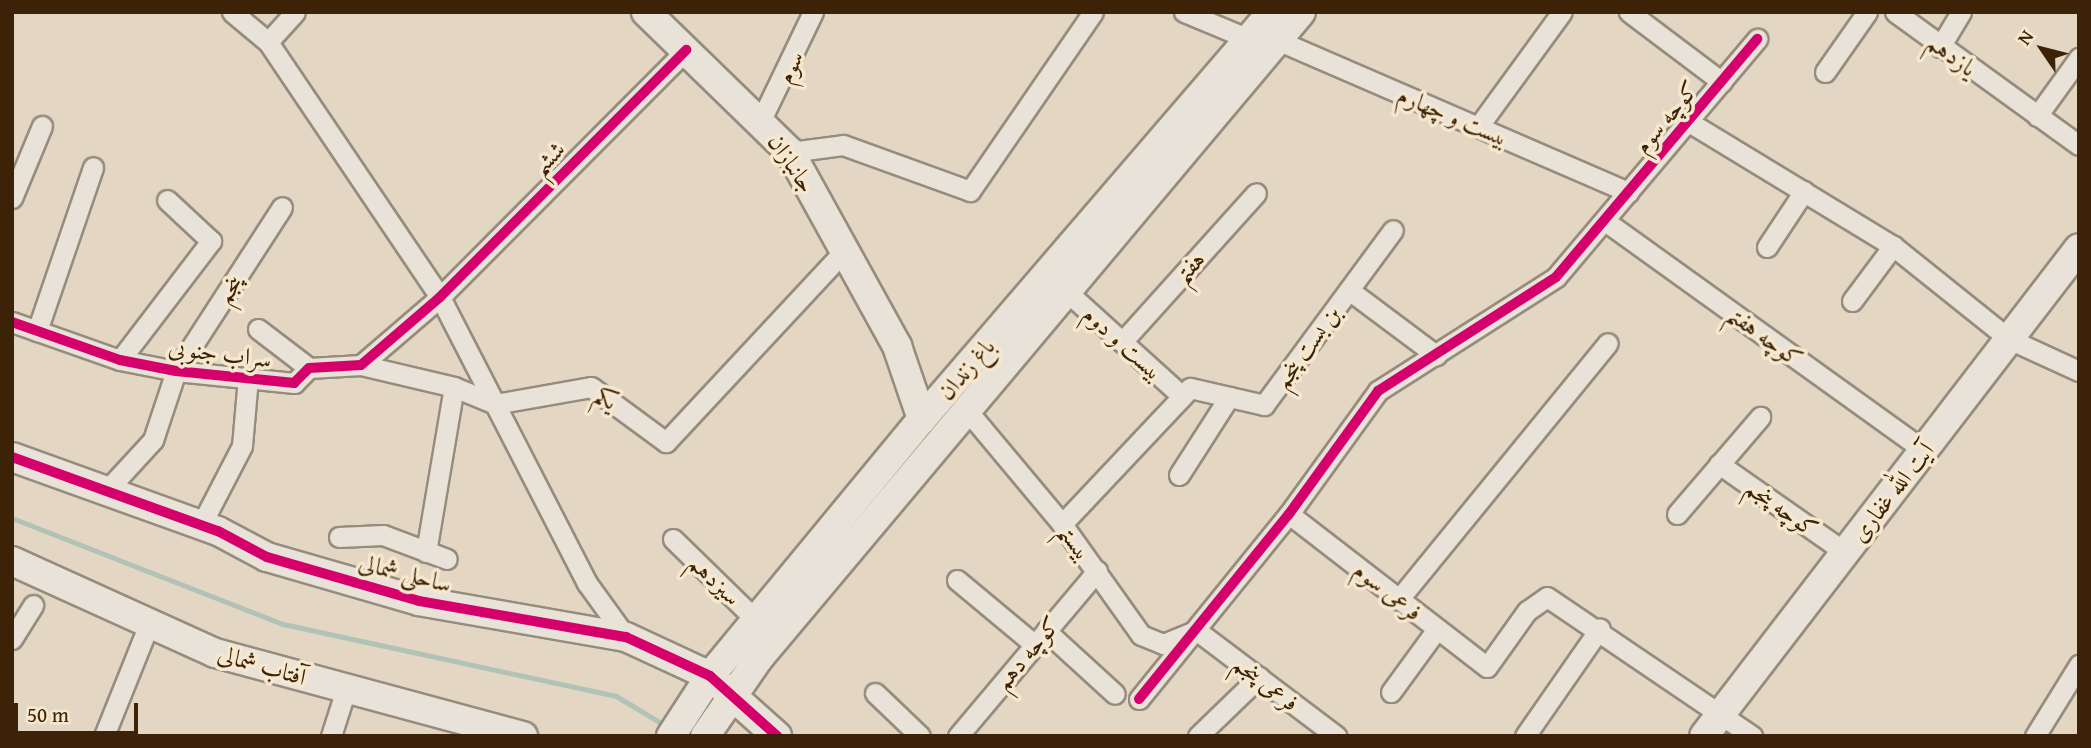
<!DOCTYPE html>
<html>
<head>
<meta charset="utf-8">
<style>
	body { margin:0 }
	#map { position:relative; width:2091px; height:748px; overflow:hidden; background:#e3d6c2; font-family:"Gentium Book Plus",Amiri,serif }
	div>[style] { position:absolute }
	.stream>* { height:5px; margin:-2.5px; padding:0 2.5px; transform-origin:2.5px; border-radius:2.5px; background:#b1c2b7 }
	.roads { filter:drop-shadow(2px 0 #968c7d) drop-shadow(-2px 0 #968c7d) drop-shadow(0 2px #968c7d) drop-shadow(0 -2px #968c7d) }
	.street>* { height:19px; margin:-9.5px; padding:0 9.5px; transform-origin:9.5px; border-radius:9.5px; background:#e8e2d8 }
	.secondary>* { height:28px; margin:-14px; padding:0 14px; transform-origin:14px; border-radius:14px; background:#e8e2d8 }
	.cycleway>* { height:10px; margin:-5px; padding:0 5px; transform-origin:5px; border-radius:5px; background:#d6006c }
	span { translate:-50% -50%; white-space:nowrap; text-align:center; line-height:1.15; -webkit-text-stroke:7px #f6e7cf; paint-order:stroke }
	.street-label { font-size:24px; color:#3c2307 }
	.frame { position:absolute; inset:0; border:14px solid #3c2307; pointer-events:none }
	.north { position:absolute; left:2007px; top:14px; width:70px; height:70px; -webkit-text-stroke:5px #f6e7cf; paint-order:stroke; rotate:305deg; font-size:19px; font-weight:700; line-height:28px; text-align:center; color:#3c2307 }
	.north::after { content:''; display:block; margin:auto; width:24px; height:32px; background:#3c2307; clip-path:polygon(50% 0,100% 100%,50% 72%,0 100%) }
	.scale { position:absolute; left:14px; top:703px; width:124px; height:32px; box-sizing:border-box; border:4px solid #3c2307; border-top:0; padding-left:9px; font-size:21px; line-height:24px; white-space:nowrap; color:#3c2307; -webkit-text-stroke:5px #f6e7cf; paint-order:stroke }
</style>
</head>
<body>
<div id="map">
	<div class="stream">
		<i style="left:12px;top:518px;width:291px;rotate:21.4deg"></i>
		<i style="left:283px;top:624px;width:341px;rotate:12.2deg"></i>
		<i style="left:616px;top:696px;width:58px;rotate:31deg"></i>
	</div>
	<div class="roads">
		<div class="street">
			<i style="left:232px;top:12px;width:47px;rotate:39.8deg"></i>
			<i style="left:268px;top:42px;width:308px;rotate:56deg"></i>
			<i style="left:440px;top:297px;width:322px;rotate:62.8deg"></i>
			<i style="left:587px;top:583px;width:67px;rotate:54.2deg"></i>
			<i style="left:1184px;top:12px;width:70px;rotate:22.6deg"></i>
			<i style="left:1629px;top:12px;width:116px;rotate:37deg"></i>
			<i style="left:1895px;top:12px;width:227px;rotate:35.9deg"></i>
			<i style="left:1277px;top:40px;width:383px;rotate:23.4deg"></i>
			<i style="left:268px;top:42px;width:40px;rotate:-48deg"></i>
			<i style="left:1940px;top:47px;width:41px;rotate:-59deg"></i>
			<i style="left:1825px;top:72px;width:73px;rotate:-55deg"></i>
			<i style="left:2037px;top:116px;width:72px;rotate:-54.1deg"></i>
			<i style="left:761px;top:120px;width:120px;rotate:-64.3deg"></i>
			<i style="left:1689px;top:122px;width:239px;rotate:31.3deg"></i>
			<i style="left:1893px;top:246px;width:149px;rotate:38.7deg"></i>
			<i style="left:2009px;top:339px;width:77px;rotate:24.6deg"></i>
			<i style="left:1478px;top:127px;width:142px;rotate:-53.9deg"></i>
			<i style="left:790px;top:152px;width:53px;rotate:-7.5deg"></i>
			<i style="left:843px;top:145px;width:135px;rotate:19.9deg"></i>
			<i style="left:970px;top:191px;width:217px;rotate:-55.5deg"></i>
			<i style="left:12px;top:198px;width:78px;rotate:-67.4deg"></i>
			<i style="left:1605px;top:221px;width:394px;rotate:35.7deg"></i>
			<i style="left:1767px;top:247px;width:67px;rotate:-56.5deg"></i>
			<i style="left:1065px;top:290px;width:158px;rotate:42.2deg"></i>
			<i style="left:1349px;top:290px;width:109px;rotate:36.8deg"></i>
			<i style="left:1852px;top:301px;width:69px;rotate:-53.3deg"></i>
			<i style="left:12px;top:322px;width:114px;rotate:19.4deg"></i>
			<i style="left:120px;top:360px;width:57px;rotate:11.1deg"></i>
			<i style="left:176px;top:371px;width:119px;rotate:5.8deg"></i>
			<i style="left:294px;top:383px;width:21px;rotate:-45deg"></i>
			<i style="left:309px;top:368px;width:52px;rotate:-3.3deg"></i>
			<i style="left:361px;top:365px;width:104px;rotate:-40.7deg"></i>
			<i style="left:440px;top:297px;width:349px;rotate:-45.1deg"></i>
			<i style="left:258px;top:329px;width:64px;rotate:37.4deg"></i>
			<i style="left:37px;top:331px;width:173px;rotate:-71.1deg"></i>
			<i style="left:1122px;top:342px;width:200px;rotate:-48deg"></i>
			<i style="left:120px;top:360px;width:150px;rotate:-52.6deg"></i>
			<i style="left:211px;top:241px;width:60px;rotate:-137deg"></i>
			<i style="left:361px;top:365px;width:96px;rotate:13.3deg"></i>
			<i style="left:454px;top:387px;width:44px;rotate:22.5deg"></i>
			<i style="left:495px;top:404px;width:97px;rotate:-10deg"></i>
			<i style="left:591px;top:387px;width:93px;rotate:36.3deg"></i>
			<i style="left:666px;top:442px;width:264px;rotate:-47deg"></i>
			<i style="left:965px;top:408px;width:151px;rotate:50.1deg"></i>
			<i style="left:1062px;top:524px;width:136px;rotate:54.6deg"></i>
			<i style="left:1141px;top:635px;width:24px;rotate:22deg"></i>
			<i style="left:1163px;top:644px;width:31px;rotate:-22deg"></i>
			<i style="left:1719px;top:464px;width:155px;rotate:35deg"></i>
			<i style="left:1179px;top:475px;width:93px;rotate:-57.3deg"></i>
			<i style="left:108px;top:489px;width:67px;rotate:-47.4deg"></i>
			<i style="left:153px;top:440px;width:73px;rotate:-71.6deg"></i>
			<i style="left:176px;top:371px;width:195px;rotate:-57.1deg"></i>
			<i style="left:1289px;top:514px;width:250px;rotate:37.7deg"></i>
			<i style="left:1487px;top:667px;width:69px;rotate:-54.5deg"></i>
			<i style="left:1527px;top:611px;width:24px;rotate:-35deg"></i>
			<i style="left:1547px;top:597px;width:248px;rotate:34.1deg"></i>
			<i style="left:1677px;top:514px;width:128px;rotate:-49.4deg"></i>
			<i style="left:1062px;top:524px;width:187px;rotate:-46.7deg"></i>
			<i style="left:1190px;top:388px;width:76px;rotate:12.9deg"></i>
			<i style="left:1264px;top:405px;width:217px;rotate:-53.6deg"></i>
			<i style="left:200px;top:527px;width:91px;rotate:-62.6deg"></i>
			<i style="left:242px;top:446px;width:68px;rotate:-85deg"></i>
			<i style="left:339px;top:537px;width:44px;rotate:-2.6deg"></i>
			<i style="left:383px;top:535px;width:68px;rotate:20.6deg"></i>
			<i style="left:673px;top:539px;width:117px;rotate:44.3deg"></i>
			<i style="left:426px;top:552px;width:167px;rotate:-80.4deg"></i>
			<i style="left:957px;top:580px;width:102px;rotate:39.8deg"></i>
			<i style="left:1399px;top:599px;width:330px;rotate:-50.8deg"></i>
			<i style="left:1196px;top:630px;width:176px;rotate:37.1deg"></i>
			<i style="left:1046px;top:631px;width:93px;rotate:42.4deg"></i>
			<i style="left:12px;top:639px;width:40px;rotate:-58deg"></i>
			<i style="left:1391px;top:692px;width:78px;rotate:-53.9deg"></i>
			<i style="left:875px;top:693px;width:62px;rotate:43.7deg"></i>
			<i style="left:1139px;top:699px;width:238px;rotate:-51deg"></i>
			<i style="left:1289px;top:514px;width:152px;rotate:-54.1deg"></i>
			<i style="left:1378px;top:391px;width:211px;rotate:-32.6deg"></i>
			<i style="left:1556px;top:277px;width:312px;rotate:-49.8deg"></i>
			<i style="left:104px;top:736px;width:121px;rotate:-68.1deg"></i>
			<i style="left:331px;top:736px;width:49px;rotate:-72.3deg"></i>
			<i style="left:958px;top:736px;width:216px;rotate:-49.9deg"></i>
			<i style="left:1198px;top:736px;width:85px;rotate:-44deg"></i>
			<i style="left:1525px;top:736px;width:131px;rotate:-55.2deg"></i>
			<i style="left:2035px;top:736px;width:84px;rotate:-58.2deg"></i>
		</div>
		<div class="secondary">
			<i style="left:646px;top:12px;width:201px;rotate:44.2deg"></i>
			<i style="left:790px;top:152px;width:222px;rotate:61.1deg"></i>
			<i style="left:897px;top:346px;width:77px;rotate:71.1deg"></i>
			<i style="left:12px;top:457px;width:219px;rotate:19.8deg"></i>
			<i style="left:218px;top:531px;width:55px;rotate:28deg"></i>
			<i style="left:267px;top:557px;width:158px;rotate:16.1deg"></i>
			<i style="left:419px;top:601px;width:210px;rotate:9.9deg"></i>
			<i style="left:626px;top:637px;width:93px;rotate:24.9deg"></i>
			<i style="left:710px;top:676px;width:90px;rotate:41.8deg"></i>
			<i style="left:12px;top:561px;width:223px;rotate:24.4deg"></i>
			<i style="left:215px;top:653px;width:319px;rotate:15.1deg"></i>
			<i style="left:671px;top:736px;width:72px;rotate:-57deg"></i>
			<i style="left:710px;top:676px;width:333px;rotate:-50.5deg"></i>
			<i style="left:922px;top:419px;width:537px;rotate:-49.31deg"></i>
			<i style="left:705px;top:736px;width:95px;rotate:-55.3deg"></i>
			<i style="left:759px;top:658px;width:843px;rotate:-50deg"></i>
			<i style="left:1704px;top:736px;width:615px;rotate:-52.46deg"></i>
		</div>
	</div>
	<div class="cycleway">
		<i style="left:12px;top:322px;width:114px;rotate:19.4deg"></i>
		<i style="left:120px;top:360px;width:57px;rotate:11.1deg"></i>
		<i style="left:176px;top:371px;width:119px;rotate:5.8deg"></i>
		<i style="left:294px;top:383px;width:21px;rotate:-45deg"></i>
		<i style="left:309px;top:368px;width:52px;rotate:-3.3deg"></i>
		<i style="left:361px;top:365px;width:104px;rotate:-40.7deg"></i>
		<i style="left:440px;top:297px;width:349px;rotate:-45.1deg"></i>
		<i style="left:12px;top:457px;width:219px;rotate:19.8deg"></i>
		<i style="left:218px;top:531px;width:55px;rotate:28deg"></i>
		<i style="left:267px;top:557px;width:158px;rotate:16.1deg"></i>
		<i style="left:419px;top:601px;width:210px;rotate:9.9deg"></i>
		<i style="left:626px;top:637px;width:93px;rotate:24.9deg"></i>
		<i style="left:710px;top:676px;width:90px;rotate:41.8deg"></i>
		<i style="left:1139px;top:699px;width:238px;rotate:-51deg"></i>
		<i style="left:1289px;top:514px;width:152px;rotate:-54.1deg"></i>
		<i style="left:1378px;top:391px;width:211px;rotate:-32.6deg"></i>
		<i style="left:1556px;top:277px;width:312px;rotate:-49.8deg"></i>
	</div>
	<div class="street-label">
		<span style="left:1952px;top:55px;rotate:36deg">یازدهم</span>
		<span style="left:790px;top:67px;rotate:-65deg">سوم</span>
		<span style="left:1453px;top:116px;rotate:23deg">بیست و چهارم</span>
		<span style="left:1666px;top:117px;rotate:-50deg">کوچه سوم</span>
		<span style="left:548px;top:158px;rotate:-45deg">ششم</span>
		<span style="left:792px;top:163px;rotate:56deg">جانبازان</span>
		<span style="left:1189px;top:267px;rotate:-48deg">هفتم</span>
		<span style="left:229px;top:289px;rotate:-57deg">پنجم</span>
		<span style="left:1765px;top:336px;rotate:36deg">کوچه هفتم</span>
		<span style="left:1123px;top:343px;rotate:42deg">بیست و دوم</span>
		<span style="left:1307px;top:347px;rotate:-54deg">بن بست پنجم</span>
		<span style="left:220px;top:353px;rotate:7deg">سراب جنوبی</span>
		<span style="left:966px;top:369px;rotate:-49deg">باغ زندان</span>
		<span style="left:606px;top:398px;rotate:31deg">یکم</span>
		<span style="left:1892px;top:492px;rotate:-52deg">آیت الله غفاری</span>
		<span style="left:1782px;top:508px;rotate:35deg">کوچه پنجم</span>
		<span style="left:1075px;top:542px;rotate:54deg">بیستم</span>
		<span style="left:405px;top:573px;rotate:14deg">ساحلی شمالی</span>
		<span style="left:715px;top:580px;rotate:44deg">سیزدهم</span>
		<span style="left:1388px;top:591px;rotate:38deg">فرعی سوم</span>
		<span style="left:1027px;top:653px;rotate:-50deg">کوچه دهم</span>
		<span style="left:262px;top:665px;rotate:16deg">آفتاب شمالی</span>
		<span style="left:1266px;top:683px;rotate:37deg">فرعی پنجم</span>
	</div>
	<div class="frame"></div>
	<div class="north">N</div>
	<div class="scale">50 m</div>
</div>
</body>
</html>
